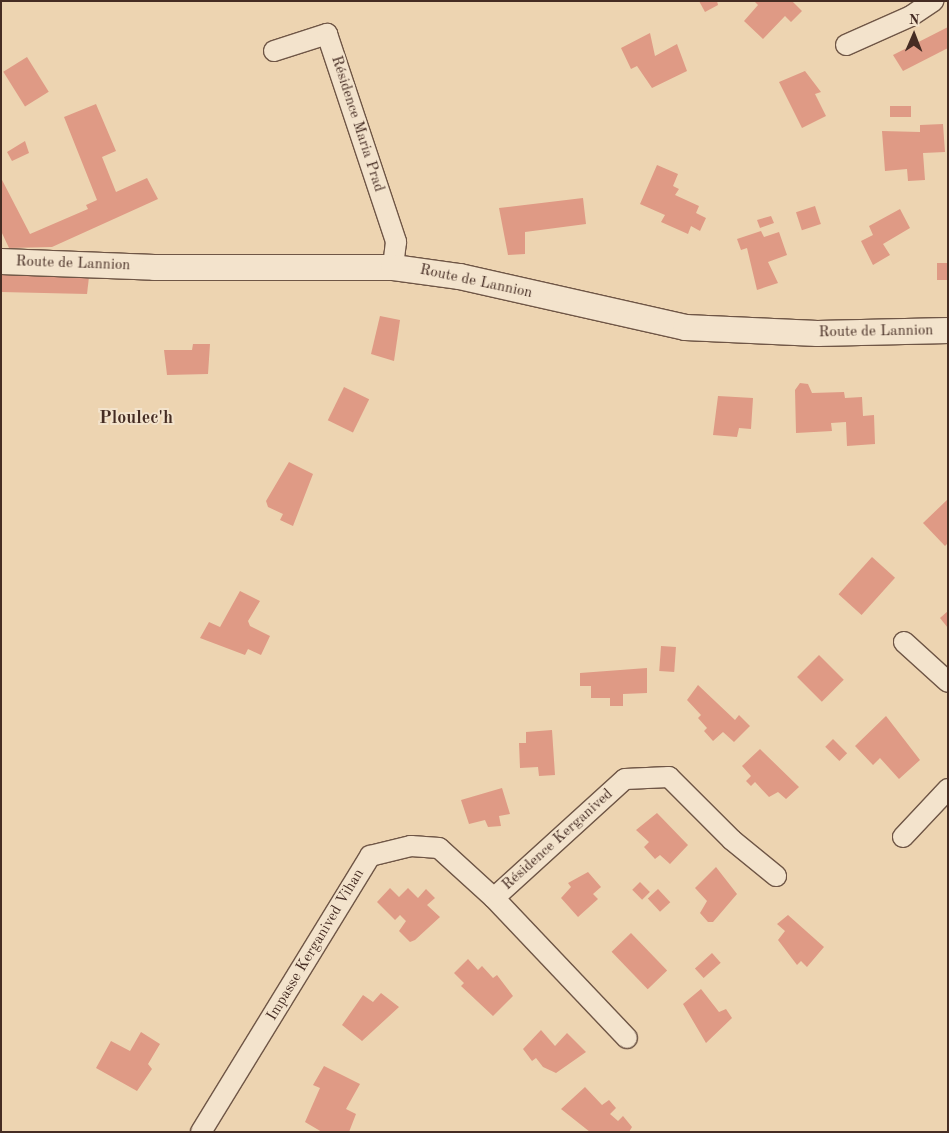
<!DOCTYPE html>
<html>
<head>
<meta charset="utf-8">
<style>
	body { margin:0 }
	#map { position:relative; width:949px; height:1133px; overflow:hidden; background:#edd4b1; font-family:"Old Standard TT",serif }
	div>[style] { position:absolute }
	.building>* { inset:0; background:#df9a85; transform-origin:0 0 }
	.roads { filter:drop-shadow(1px 0 #6f5646) drop-shadow(-1px 0 #6f5646) drop-shadow(0 1px #6f5646) drop-shadow(0 -1px #6f5646) }
	.minor>* { height:20px; margin:-10px; padding:0 10px; transform-origin:10px; border-radius:10px; background:#f3e3cc }
	.tertiary>* { height:25px; margin:-12.5px; padding:0 12.5px; transform-origin:12.5px; border-radius:12.5px; background:#f3e3cc }
	span { translate:-50% -50%; white-space:nowrap; text-align:center; line-height:1.15; -webkit-text-stroke:4px #f3e3cc; paint-order:stroke }
	.street-label { font-size:15px; color:#452c23 }
	.quarter-label { font-size:18px; color:#452c23; font-weight:700 }
	.frame { position:absolute; inset:0; border:2px solid #452c23; pointer-events:none }
	.north { position:absolute; left:889px; top:10px; width:50px; height:50px; -webkit-text-stroke:4px #f3e3cc; paint-order:stroke; rotate:1deg; font-size:14px; font-weight:700; line-height:20px; text-align:center; color:#452c23 }
	.north::after { content:''; display:block; margin:auto; width:18px; height:22px; background:#452c23; clip-path:polygon(50% 0,100% 100%,50% 72%,0 100%) }
</style>
</head>
<body>
<div id="map">
	<div class="building">
		<i style="clip-path:polygon(699px 1px,717px 1px,718px 5px,705px 12px)"></i>
		<i style="clip-path:polygon(754px 1px,792px 1px,802px 11px,791px 22px,785px 16px,763px 39px,744px 21px,758px 5px)"></i>
		<i style="clip-path:polygon(948px 27px,948px 48px,903px 71px,893px 55px)"></i>
		<i style="clip-path:polygon(650px 33px,655px 56px,677px 44px,687px 71px,652px 88px,637px 66px,631px 69px,621px 48px)"></i>
		<i style="left:27px;top:57px;width:41px;height:28px;rotate:58deg"></i>
		<i style="clip-path:polygon(805px 71px,821px 92px,815px 94px,826px 116px,802px 128px,779px 82px)"></i>
		<i style="clip-path:polygon(96px 104px,116px 151px,102px 157px,116px 192px,147px 178px,158px 199px,52px 247px,9px 248px,1px 231px,1px 178px,30px 234px,88px 209px,86px 205px,97px 200px,64px 117px)"></i>
		<i style="left:890px;top:106px;width:21px;height:11px"></i>
		<i style="clip-path:polygon(943px 124px,945px 152px,923px 153px,925px 180px,908px 181px,907px 169px,885px 171px,882px 131px,920px 132px,920px 125px)"></i>
		<i style="clip-path:polygon(25px 141px,29px 153px,12px 161px,7px 152px)"></i>
		<i style="clip-path:polygon(657px 165px,678px 174px,673px 186px,679px 189px,675px 195px,699px 206px,696px 213px,706px 218px,700px 231px,691px 226px,688px 234px,661px 222px,665px 215px,640px 204px)"></i>
		<i style="clip-path:polygon(583px 198px,586px 224px,525px 232px,525px 254px,508px 255px,499px 208px)"></i>
		<i style="left:815px;top:206px;width:19px;height:20px;rotate:72deg"></i>
		<i style="clip-path:polygon(900px 209px,910px 228px,883px 244px,890px 255px,873px 265px,861px 241px,873px 235px,869px 226px)"></i>
		<i style="clip-path:polygon(771px 216px,774px 223px,760px 228px,757px 220px)"></i>
		<i style="clip-path:polygon(761px 231px,764px 237px,779px 232px,787px 255px,768px 262px,778px 283px,757px 290px,747px 248px,741px 250px,737px 239px)"></i>
		<i style="left:948px;top:263px;width:17px;height:11px;rotate:90deg"></i>
		<i style="clip-path:polygon(1px 274px,6px 274px,89px 277px,87px 294px,1px 292px)"></i>
		<i style="clip-path:polygon(380px 316px,400px 320px,394px 361px,371px 354px)"></i>
		<i style="clip-path:polygon(193px 344px,210px 344px,208px 374px,167px 375px,164px 350px,192px 350px)"></i>
		<i style="clip-path:polygon(800px 383px,808px 384px,812px 393px,844px 392px,845px 398px,862px 397px,863px 416px,874px 415px,875px 444px,847px 446px,846px 422px,831px 423px,832px 431px,796px 433px,795px 390px)"></i>
		<i style="left:344px;top:387px;width:28px;height:37px;rotate:26deg"></i>
		<i style="clip-path:polygon(718px 396px,753px 398px,751px 429px,739px 428px,737px 437px,713px 435px)"></i>
		<i style="clip-path:polygon(289px 462px,313px 474px,293px 526px,280px 520px,283px 514px,268px 507px,266px 501px)"></i>
		<i style="clip-path:polygon(948px 499px,948px 543px,945px 546px,923px 523px)"></i>
		<i style="left:872px;top:557px;width:31px;height:50px;rotate:42deg"></i>
		<i style="clip-path:polygon(240px 591px,260px 601px,248px 621px,250px 626px,270px 636px,261px 655px,248px 649px,245px 655px,200px 638px,209px 622px,220px 627px)"></i>
		<i style="clip-path:polygon(948px 611px,948px 628px,940px 618px)"></i>
		<i style="left:661px;top:646px;width:15px;height:25px;rotate:4deg"></i>
		<i style="left:819px;top:655px;width:35px;height:31px;rotate:45deg"></i>
		<i style="clip-path:polygon(647px 668px,647px 693px,623px 694px,623px 706px,610px 706px,610px 698px,591px 698px,591px 686px,580px 686px,580px 673px)"></i>
		<i style="clip-path:polygon(698px 685px,735px 720px,739px 715px,750px 726px,734px 742px,723px 732px,713px 741px,704px 731px,707px 728px,698px 718px,701px 715px,687px 700px)"></i>
		<i style="clip-path:polygon(886px 716px,920px 760px,899px 779px,880px 758px,873px 765px,855px 746px)"></i>
		<i style="clip-path:polygon(552px 730px,555px 775px,539px 776px,538px 767px,520px 768px,519px 743px,526px 743px,526px 732px)"></i>
		<i style="left:833px;top:739px;width:20px;height:11px;rotate:45deg"></i>
		<i style="clip-path:polygon(760px 749px,799px 787px,786px 799px,778px 792px,769px 797px,755px 782px,751px 786px,746px 781px,751px 776px,742px 766px)"></i>
		<i style="clip-path:polygon(502px 788px,510px 814px,499px 816px,501px 826px,488px 827px,485px 820px,469px 824px,461px 800px)"></i>
		<i style="clip-path:polygon(657px 813px,688px 845px,670px 864px,660px 855px,655px 859px,644px 847px,649px 842px,636px 830px)"></i>
		<i style="clip-path:polygon(716px 867px,737px 894px,713px 922px,708px 922px,700px 913px,707px 901px,695px 888px)"></i>
		<i style="clip-path:polygon(588px 872px,601px 887px,593px 894px,598px 899px,578px 917px,561px 898px,571px 887px,568px 883px)"></i>
		<i style="left:640px;top:882px;width:14px;height:11px;rotate:45deg"></i>
		<i style="clip-path:polygon(390px 888px,399px 897px,408px 888px,418px 898px,426px 889px,435px 898px,427px 905px,440px 917px,415px 940px,410px 942px,399px 931px,406px 921px,400px 915px,395px 920px,377px 902px)"></i>
		<i style="left:658px;top:889px;width:18px;height:14px;rotate:47deg"></i>
		<i style="clip-path:polygon(788px 915px,824px 947px,807px 967px,801px 961px,797px 965px,778px 940px,785px 931px,777px 924px)"></i>
		<i style="left:631px;top:933px;width:52px;height:27px;rotate:46deg"></i>
		<i style="left:712px;top:953px;width:13px;height:23px;rotate:48deg"></i>
		<i style="clip-path:polygon(468px 959px,478px 970px,482px 966px,493px 978px,497px 975px,513px 996px,493px 1016px,461px 986px,464px 983px,454px 973px)"></i>
		<i style="clip-path:polygon(701px 989px,719px 1012px,726px 1009px,732px 1018px,706px 1043px,683px 1004px)"></i>
		<i style="clip-path:polygon(381px 993px,399px 1007px,362px 1041px,342px 1025px,363px 995px,373px 1002px)"></i>
		<i style="clip-path:polygon(541px 1030px,555px 1046px,567px 1033px,586px 1052px,556px 1073px,543px 1067px,536px 1058px,532px 1061px,523px 1049px)"></i>
		<i style="clip-path:polygon(141px 1032px,160px 1044px,148px 1064px,152px 1069px,137px 1091px,96px 1068px,111px 1041px,130px 1051px)"></i>
		<i style="clip-path:polygon(324px 1066px,360px 1084px,346px 1109px,356px 1114px,349px 1132px,322px 1132px,305px 1122px,320px 1088px,313px 1085px)"></i>
		<i style="clip-path:polygon(585px 1087px,602px 1105px,609px 1100px,616px 1108px,610px 1114px,618px 1121px,623px 1116px,632px 1127px,629px 1132px,590px 1132px,561px 1109px)"></i>
	</div>
	<div class="roads">
		<div class="minor">
			<i style="left:846px;top:45px;width:71px;rotate:-24deg"></i>
			<i style="left:911px;top:16px;width:27px;rotate:-34deg"></i>
			<i style="left:274px;top:51px;width:56px;rotate:-17.8deg"></i>
			<i style="left:327px;top:34px;width:219px;rotate:71.6deg"></i>
			<i style="left:396px;top:242px;width:25px;rotate:97deg"></i>
			<i style="left:904px;top:642px;width:59px;rotate:42.3deg"></i>
			<i style="left:903px;top:837px;width:66px;rotate:-46.8deg"></i>
			<i style="left:494px;top:898px;width:177px;rotate:-42.3deg"></i>
			<i style="left:625px;top:779px;width:44px;rotate:-2.6deg"></i>
			<i style="left:669px;top:777px;width:89px;rotate:45deg"></i>
			<i style="left:732px;top:840px;width:57px;rotate:39.3deg"></i>
			<i style="left:201px;top:1132px;width:324px;rotate:-58.5deg"></i>
			<i style="left:370px;top:856px;width:42px;rotate:-13.7deg"></i>
			<i style="left:411px;top:846px;width:28px;rotate:4deg"></i>
			<i style="left:439px;top:848px;width:74px;rotate:42.3deg"></i>
			<i style="left:494px;top:898px;width:193px;rotate:46.5deg"></i>
		</div>
		<div class="tertiary">
			<i style="left:1px;top:261px;width:153px;rotate:2.2deg"></i>
			<i style="left:154px;top:267px;width:239px"></i>
			<i style="left:393px;top:267px;width:67px;rotate:7.8deg"></i>
			<i style="left:459px;top:276px;width:232px;rotate:12.7deg"></i>
			<i style="left:685px;top:327px;width:132px;rotate:2.6deg"></i>
			<i style="left:817px;top:333px;width:131px;rotate:-1.3deg"></i>
		</div>
	</div>
	<div class="street-label">
		<span style="left:357px;top:124px;rotate:72deg">Résidence Maria Prad</span>
		<span style="left:73px;top:264px;rotate:2deg">Route de Lannion</span>
		<span style="left:476px;top:282px;rotate:12deg">Route de Lannion</span>
		<span style="left:876px;top:332px;rotate:-1deg">Route de Lannion</span>
		<span style="left:558px;top:840px;rotate:-42deg">Résidence Kerganived</span>
		<span style="left:316px;top:945px;rotate:-59deg">Impasse Kerganived Vihan</span>
	</div>
	<div class="quarter-label">
		<span style="left:136px;top:418px">Ploulec'h</span>
	</div>
	<div class="frame"></div>
	<div class="north">N</div>
</div>
</body>
</html>
